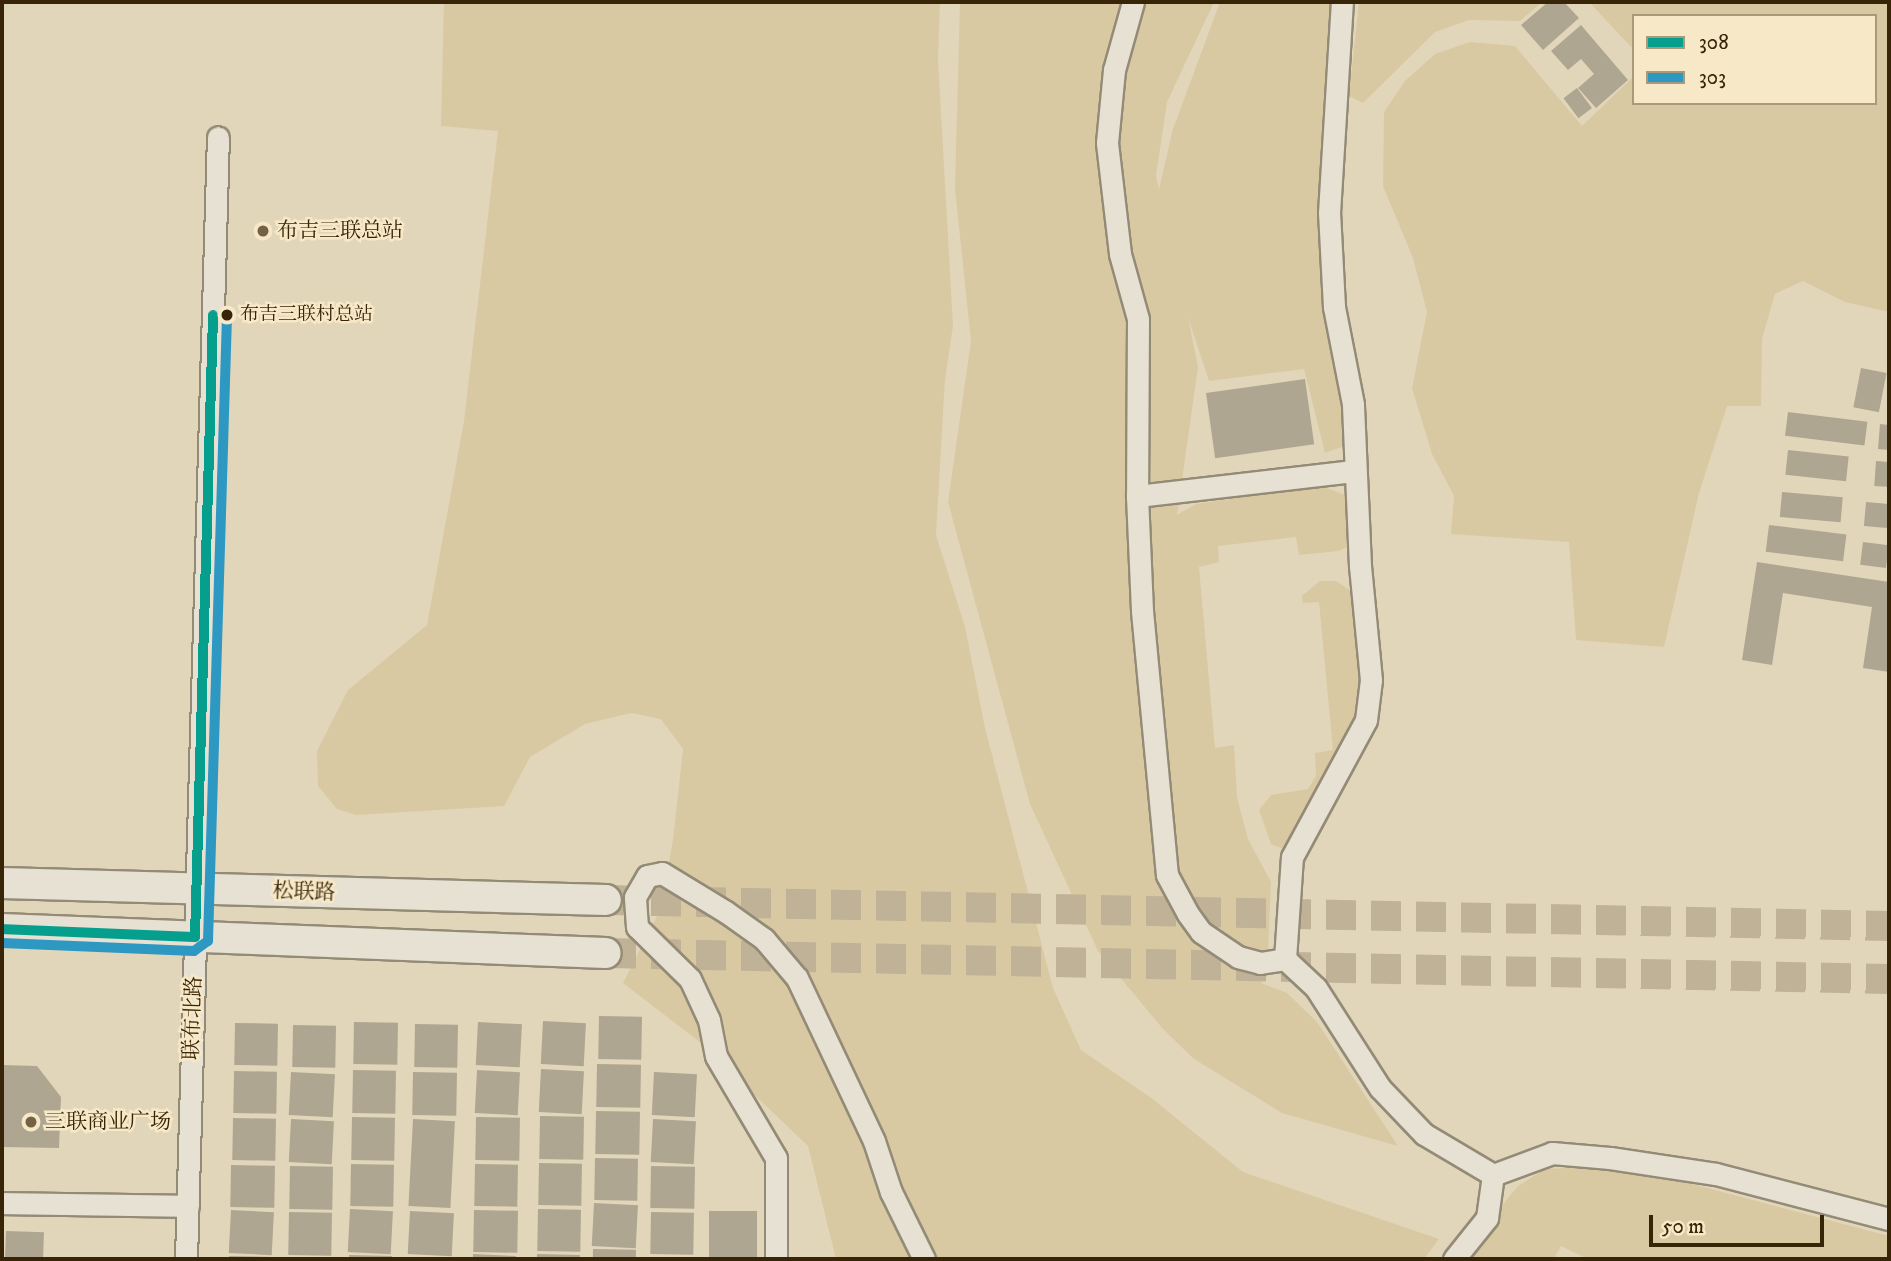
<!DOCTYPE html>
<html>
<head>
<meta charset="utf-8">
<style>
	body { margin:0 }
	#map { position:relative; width:1891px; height:1261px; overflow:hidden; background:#e2d6ba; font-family:"IM FELL DW Pica","Noto Serif SC",serif }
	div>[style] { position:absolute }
	.green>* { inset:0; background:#d9c9a2 }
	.building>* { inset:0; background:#afa691; transform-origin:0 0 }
	.secondary-tunnel>* { height:30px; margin-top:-15px; transform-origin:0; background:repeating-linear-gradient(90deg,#c0b296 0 30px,transparent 0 45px) }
	.roads { filter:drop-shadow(2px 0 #948b77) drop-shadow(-2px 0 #948b77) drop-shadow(0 2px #948b77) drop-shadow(0 -2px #948b77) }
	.street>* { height:21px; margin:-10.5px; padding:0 10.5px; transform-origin:10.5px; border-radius:10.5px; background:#e7e1d3 }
	.secondary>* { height:30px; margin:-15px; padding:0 15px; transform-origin:15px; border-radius:15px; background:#e7e1d3 }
	.bus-1>* { height:10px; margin:-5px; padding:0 5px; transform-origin:5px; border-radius:5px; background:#069f8d }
	.bus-2>* { height:10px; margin:-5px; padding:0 5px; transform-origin:5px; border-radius:5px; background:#2d98c1 }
	.dots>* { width:19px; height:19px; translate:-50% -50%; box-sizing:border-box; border:4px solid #f7e9c8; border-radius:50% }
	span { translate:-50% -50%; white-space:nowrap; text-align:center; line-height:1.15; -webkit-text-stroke:5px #f7e9c8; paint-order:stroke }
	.bus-label { font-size:19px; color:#382406 }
	.left { translate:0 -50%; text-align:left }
	.poi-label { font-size:21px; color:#382406 }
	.street-label { font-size:21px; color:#382406 }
	.frame { position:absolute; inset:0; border:4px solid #382406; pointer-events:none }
	.legend { position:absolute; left:1632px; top:14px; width:245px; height:91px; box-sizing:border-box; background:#f7e9c8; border:2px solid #ab9a7a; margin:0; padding:9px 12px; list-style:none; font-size:21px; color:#382406 }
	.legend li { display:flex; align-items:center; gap:14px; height:35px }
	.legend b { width:35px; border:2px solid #ab9a7a }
	.scale { position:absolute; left:1649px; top:1215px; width:175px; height:32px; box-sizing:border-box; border:4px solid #382406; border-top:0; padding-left:9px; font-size:21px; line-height:24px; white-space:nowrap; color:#382406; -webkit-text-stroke:5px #f7e9c8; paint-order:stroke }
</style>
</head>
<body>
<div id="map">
	<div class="green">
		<i style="clip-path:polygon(444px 2px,940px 2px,938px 60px,953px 326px,945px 379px,936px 535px,965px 627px,985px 728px,1053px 988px,1081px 1050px,1150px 1097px,1243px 1172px,1439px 1239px,1424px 1259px,836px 1259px,808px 1146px,697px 1040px,623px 983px,661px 908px,673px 840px,683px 749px,661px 719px,631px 713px,585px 724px,530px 757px,504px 806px,356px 815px,337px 809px,318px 786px,317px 751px,348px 690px,427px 625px,464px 421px,498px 131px,441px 126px)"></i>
		<i style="clip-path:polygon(960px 2px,1214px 2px,1167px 102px,1156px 176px,1159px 189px,1173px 129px,1220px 2px,1339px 2px,1328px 322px,1347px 445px,1325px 453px,1304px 369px,1209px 381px,1188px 317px,1198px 367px,1177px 515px,1196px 504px,1321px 486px,1348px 496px,1349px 546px,1339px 551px,1299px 555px,1296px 537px,1218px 546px,1219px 562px,1199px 567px,1215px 748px,1234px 745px,1237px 797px,1248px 839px,1271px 882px,1267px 977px,1261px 983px,1287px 993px,1317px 1022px,1398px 1146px,1282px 1113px,1194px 1059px,1163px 1029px,1098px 951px,1030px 804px,948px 502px,971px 341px,955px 189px)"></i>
		<i style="clip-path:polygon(1359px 2px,1542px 2px,1520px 21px,1469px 20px,1435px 32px,1363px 103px,1349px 96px)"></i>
		<i style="clip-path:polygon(1589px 2px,1889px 2px,1889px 312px,1845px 302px,1803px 281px,1775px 294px,1762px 339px,1761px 406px,1727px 406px,1699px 493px,1664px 647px,1576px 640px,1569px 542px,1451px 534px,1454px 496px,1432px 454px,1412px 388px,1427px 312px,1413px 258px,1383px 186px,1384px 112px,1405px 81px,1435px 54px,1470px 42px,1515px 46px,1582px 126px,1634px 76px,1634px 103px,1875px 103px,1875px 16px,1634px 16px,1634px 50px)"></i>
		<i style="clip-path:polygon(1320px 581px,1336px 581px,1353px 592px,1364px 684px,1357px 722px,1286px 850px,1271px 844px,1259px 810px,1271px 795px,1308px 789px,1316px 776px,1315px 753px,1333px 750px,1319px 602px,1303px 603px,1302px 596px)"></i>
		<i style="clip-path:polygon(1588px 1167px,1650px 1173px,1889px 1236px,1889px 1259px,1588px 1259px,1561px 1246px,1554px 1259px,1458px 1259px,1518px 1186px,1545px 1169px)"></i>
	</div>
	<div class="building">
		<i style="clip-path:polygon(1548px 2px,1564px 2px,1579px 18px,1543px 50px,1521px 25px)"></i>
		<i style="clip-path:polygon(1581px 25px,1628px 80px,1596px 108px,1578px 88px,1594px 74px,1581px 59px,1568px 70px,1551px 51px)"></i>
		<i style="left:1577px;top:88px;width:25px;height:17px;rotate:53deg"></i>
		<i style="left:1861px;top:368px;width:26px;height:40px;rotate:11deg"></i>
		<i style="left:1305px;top:379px;width:66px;height:100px;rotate:82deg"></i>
		<i style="left:1788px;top:412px;width:80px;height:24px;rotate:7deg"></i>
		<i style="clip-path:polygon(1880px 424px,1889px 425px,1889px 450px,1878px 449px)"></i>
		<i style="left:1788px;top:450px;width:61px;height:25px;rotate:6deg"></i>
		<i style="left:1876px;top:461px;width:13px;height:25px;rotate:4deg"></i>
		<i style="left:1782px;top:492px;width:61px;height:25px;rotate:5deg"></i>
		<i style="left:1866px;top:502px;width:23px;height:24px;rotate:5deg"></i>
		<i style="left:1769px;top:525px;width:78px;height:27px;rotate:7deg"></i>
		<i style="left:1863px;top:542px;width:26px;height:23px;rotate:7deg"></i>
		<i style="clip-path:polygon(1757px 562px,1889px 582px,1889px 672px,1863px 668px,1872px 607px,1783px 593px,1772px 665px,1742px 660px)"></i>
		<i style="left:599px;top:1016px;width:43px;height:43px;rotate:1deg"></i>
		<i style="left:543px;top:1021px;width:43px;height:43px;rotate:3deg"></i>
		<i style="left:354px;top:1022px;width:44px;height:42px;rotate:1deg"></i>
		<i style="left:478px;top:1022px;width:44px;height:43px;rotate:3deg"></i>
		<i style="left:235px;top:1023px;width:43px;height:42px;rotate:1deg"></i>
		<i style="left:415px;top:1024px;width:43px;height:43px;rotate:1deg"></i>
		<i style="left:293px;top:1025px;width:43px;height:42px;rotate:1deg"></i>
		<i style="left:597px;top:1064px;width:44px;height:43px;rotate:1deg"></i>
		<i style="clip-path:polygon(2px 1065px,37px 1066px,61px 1097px,59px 1148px,2px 1147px)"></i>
		<i style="left:541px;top:1069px;width:43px;height:43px;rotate:3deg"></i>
		<i style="left:353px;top:1070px;width:43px;height:43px;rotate:1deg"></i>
		<i style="left:477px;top:1070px;width:43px;height:43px;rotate:3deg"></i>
		<i style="left:234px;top:1071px;width:43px;height:42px;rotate:1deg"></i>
		<i style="left:291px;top:1072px;width:44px;height:43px;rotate:3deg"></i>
		<i style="left:413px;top:1072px;width:44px;height:43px;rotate:1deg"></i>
		<i style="left:654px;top:1072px;width:43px;height:43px;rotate:3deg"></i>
		<i style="left:596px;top:1111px;width:44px;height:43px;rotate:1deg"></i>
		<i style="left:540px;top:1116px;width:44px;height:43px;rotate:1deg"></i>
		<i style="left:352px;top:1117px;width:43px;height:43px;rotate:1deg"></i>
		<i style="left:476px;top:1117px;width:44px;height:43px;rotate:1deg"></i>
		<i style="left:233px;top:1118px;width:43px;height:42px;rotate:1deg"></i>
		<i style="left:291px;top:1119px;width:43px;height:43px;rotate:3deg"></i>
		<i style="left:413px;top:1119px;width:42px;height:87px;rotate:3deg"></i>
		<i style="left:653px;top:1119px;width:43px;height:43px;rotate:3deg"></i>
		<i style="left:595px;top:1158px;width:43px;height:42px;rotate:1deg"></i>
		<i style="left:539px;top:1163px;width:43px;height:42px;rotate:1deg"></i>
		<i style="left:351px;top:1164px;width:43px;height:42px;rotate:1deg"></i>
		<i style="left:475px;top:1164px;width:43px;height:42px;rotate:1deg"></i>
		<i style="left:231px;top:1165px;width:44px;height:42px;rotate:1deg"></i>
		<i style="left:290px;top:1166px;width:43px;height:43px;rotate:1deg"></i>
		<i style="left:651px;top:1166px;width:44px;height:42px;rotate:1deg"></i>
		<i style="left:594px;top:1203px;width:44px;height:43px;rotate:3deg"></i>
		<i style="left:350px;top:1209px;width:43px;height:43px;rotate:3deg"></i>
		<i style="left:538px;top:1209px;width:43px;height:42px;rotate:1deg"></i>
		<i style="left:231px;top:1210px;width:43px;height:43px;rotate:3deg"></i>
		<i style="left:474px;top:1210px;width:44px;height:42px;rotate:1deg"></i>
		<i style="left:410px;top:1211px;width:44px;height:43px;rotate:3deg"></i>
		<i style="left:709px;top:1211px;width:48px;height:48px"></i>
		<i style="left:289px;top:1212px;width:43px;height:43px;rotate:1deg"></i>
		<i style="left:651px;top:1212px;width:43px;height:42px;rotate:1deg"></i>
		<i style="left:6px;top:1231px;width:38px;height:28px;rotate:2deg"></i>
		<i style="left:593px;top:1249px;width:43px;height:10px;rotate:1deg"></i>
		<i style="clip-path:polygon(473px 1254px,516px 1256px,516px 1259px,473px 1259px)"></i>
		<i style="clip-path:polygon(537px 1254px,580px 1255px,580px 1259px,537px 1259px)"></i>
		<i style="clip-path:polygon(349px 1255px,392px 1256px,392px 1259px,349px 1259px)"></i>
		<i style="clip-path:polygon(229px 1256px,273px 1257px,273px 1259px,229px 1259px)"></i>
	</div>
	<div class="secondary-tunnel">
		<i style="left:606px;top:900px;width:1283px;rotate:1.16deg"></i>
		<i style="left:606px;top:953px;width:1283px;rotate:1.16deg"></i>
	</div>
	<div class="roads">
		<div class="street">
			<i style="left:1133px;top:2px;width:71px;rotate:105.6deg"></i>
			<i style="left:1114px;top:70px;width:73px;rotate:95.5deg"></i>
			<i style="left:1107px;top:143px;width:112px;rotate:83.3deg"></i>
			<i style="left:1120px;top:254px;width:67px;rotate:74.5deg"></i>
			<i style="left:1138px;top:319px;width:177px;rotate:90.3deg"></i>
			<i style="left:1137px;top:496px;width:115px;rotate:87.5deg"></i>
			<i style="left:1142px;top:611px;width:265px;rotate:84.6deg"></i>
			<i style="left:1167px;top:875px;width:44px;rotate:61.7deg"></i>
			<i style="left:1188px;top:914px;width:22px;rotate:54deg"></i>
			<i style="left:1201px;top:932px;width:45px;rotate:34deg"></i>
			<i style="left:1238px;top:957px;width:23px;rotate:15deg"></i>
			<i style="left:1260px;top:963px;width:25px;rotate:-9deg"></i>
			<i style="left:1285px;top:959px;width:42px;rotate:43.1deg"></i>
			<i style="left:1316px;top:988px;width:119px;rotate:57.4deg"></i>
			<i style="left:1380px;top:1088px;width:64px;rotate:46.3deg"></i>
			<i style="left:1424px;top:1134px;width:80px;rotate:30.7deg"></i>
			<i style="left:1493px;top:1175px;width:63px;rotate:-20.4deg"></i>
			<i style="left:1552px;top:1153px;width:58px;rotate:4.9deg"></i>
			<i style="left:1610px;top:1158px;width:107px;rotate:8.6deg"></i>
			<i style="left:1716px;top:1174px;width:179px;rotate:14.6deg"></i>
			<i style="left:1137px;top:496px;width:218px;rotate:-6.6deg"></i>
			<i style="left:1285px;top:959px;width:102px;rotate:-86.1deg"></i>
			<i style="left:1292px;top:857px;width:156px;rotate:-61.6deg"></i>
			<i style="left:1366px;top:720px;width:40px;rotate:-82.9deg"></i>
			<i style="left:1371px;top:680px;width:115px;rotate:-95.5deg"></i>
			<i style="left:1360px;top:566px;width:162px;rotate:-92.5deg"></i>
			<i style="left:1353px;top:404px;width:99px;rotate:-101.1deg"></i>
			<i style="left:1334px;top:307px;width:94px;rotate:-93deg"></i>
			<i style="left:1329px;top:213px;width:211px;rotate:-86.5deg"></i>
			<i style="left:2px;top:1203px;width:186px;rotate:0.9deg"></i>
			<i style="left:186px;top:1259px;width:1122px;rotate:-88.37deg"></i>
			<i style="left:776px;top:1259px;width:101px;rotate:-90deg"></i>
			<i style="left:776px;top:1158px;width:118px;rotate:-120.5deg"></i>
			<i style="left:716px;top:1056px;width:37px;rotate:-101deg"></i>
			<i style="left:709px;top:1020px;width:45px;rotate:-114.9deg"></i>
			<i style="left:690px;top:979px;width:74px;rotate:-135.5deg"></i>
			<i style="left:637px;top:927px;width:30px;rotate:-94deg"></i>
			<i style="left:635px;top:897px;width:24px;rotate:-60deg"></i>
			<i style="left:647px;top:876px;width:15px;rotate:-11deg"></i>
			<i style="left:662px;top:873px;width:75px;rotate:31.4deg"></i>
			<i style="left:726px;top:912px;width:47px;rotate:35.4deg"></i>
			<i style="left:764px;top:939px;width:51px;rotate:49.8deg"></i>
			<i style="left:797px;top:978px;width:180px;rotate:64.7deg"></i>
			<i style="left:874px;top:1141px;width:54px;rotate:71.6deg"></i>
			<i style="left:891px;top:1192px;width:75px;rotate:63.8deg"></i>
			<i style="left:1454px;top:1259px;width:53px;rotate:-51.2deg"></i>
			<i style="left:1487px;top:1218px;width:43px;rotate:-82.1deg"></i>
		</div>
		<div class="secondary">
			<i style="left:2px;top:883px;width:604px;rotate:1.61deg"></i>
			<i style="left:2px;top:929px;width:604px;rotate:2.28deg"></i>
		</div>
	</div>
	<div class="bus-1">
		<i style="left:2px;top:929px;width:193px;rotate:2.4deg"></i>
		<i style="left:195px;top:937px;width:622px;rotate:-88.34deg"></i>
	</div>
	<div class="bus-2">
		<i style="left:2px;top:943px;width:192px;rotate:2.4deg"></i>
		<i style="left:194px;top:951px;width:17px;rotate:-36deg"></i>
		<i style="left:208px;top:941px;width:626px;rotate:-88.26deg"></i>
	</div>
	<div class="dots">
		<i style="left:263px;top:231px;background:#746245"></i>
		<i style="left:227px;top:315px;background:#382406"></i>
		<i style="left:31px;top:1122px;background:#746245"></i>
	</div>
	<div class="bus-label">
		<span class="left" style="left:240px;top:315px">布吉三联村总站</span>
	</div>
	<div class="poi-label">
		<span class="left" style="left:277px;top:231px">布吉三联总站</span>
		<span class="left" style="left:45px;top:1122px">三联商业广场</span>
	</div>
	<div class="street-label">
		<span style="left:304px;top:892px;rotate:2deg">松联路</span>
		<span style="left:193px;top:1018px;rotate:-88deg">联布北路</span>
	</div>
	<div class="frame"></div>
	<ul class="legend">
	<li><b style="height:9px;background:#069f8d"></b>308</li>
	<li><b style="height:9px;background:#2d98c1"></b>303</li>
	</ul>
	<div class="scale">50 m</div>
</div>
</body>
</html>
